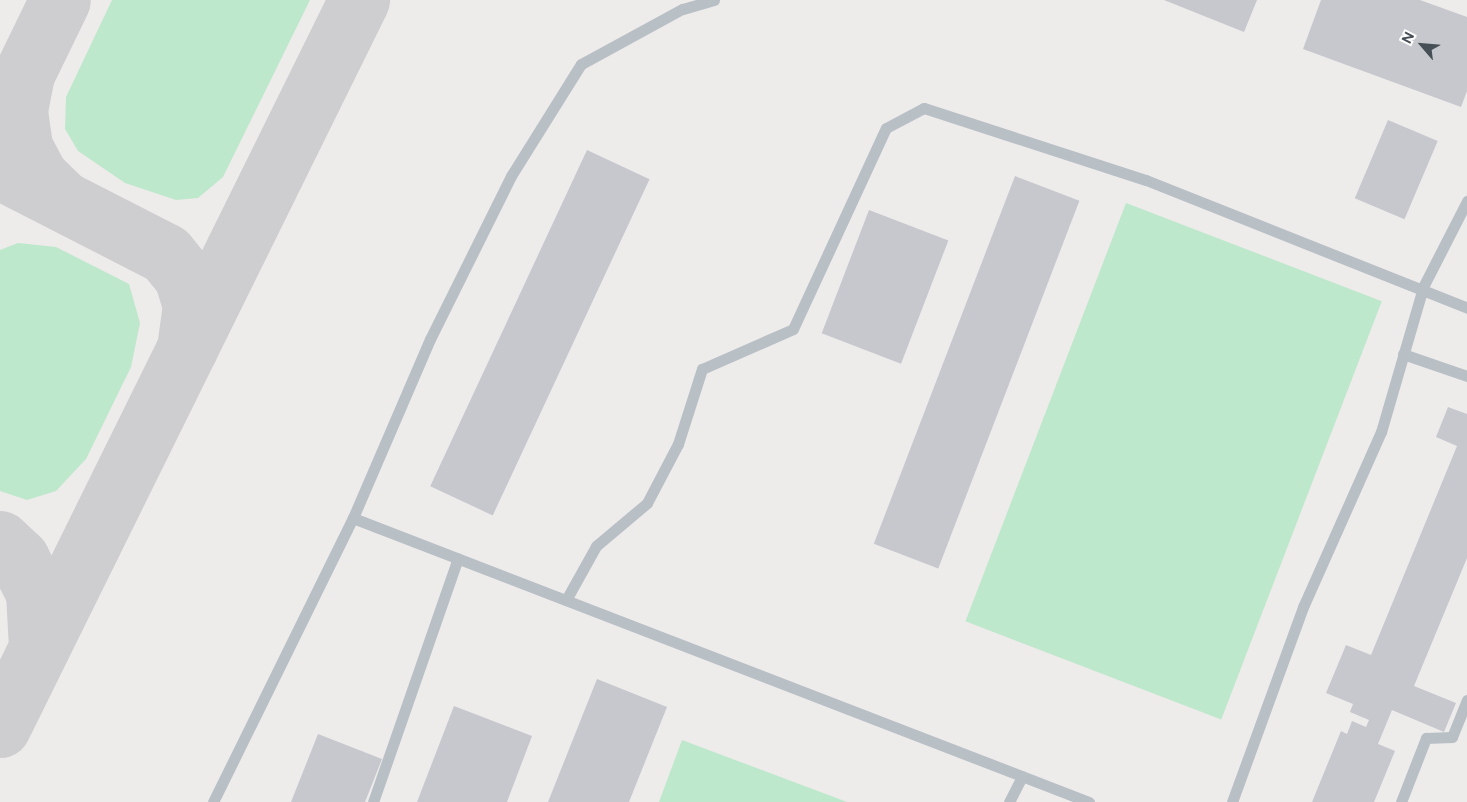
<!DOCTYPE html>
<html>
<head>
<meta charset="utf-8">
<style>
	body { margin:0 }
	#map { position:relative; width:1467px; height:802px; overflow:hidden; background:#eeebeb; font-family:Figtree,sans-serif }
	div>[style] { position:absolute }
	.green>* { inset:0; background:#bde8cb; transform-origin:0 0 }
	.taxiway>* { height:61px; margin:-30.5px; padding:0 30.5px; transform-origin:30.5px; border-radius:30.5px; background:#ceced0 }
	.building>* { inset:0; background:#c6c8ce; transform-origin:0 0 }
	.lane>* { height:11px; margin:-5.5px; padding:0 5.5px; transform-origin:5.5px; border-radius:5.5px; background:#b8c0c6 }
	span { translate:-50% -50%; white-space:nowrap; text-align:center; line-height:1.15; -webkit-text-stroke:4px #fff; paint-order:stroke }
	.north { position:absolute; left:1397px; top:20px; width:50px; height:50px; -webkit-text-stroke:4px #fff; paint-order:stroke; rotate:297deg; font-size:14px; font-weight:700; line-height:20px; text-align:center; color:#464f56 }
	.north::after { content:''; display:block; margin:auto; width:18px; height:22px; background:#464f56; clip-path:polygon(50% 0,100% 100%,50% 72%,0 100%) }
</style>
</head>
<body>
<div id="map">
	<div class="green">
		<i style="clip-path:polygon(112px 0,310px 0,223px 177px,198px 198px,176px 200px,125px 183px,78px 151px,65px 129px,66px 97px)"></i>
		<i style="left:1126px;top:203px;width:274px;height:448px;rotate:21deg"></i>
		<i style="clip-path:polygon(18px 243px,56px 247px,129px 284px,140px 323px,131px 367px,86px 459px,56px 491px,27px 500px,0 491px,0 250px)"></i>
		<i style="clip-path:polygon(682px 740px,847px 802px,659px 802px)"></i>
	</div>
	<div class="taxiway">
		<i style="left:24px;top:74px;width:38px;rotate:101deg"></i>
		<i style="left:17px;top:111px;width:36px;rotate:82deg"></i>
		<i style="left:22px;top:147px;width:34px;rotate:62deg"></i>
		<i style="left:38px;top:177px;width:33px;rotate:44deg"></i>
		<i style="left:6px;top:111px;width:123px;rotate:-64.1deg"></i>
		<i style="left:0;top:169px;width:186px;rotate:27.1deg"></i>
		<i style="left:166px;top:254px;width:28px;rotate:51deg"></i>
		<i style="left:184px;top:276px;width:30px;rotate:73deg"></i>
		<i style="left:193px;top:305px;width:44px;rotate:97.8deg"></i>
		<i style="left:0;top:541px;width:26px;rotate:43deg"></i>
		<i style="left:19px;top:559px;width:37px;rotate:63deg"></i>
		<i style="left:36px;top:592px;width:55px;rotate:86.9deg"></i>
		<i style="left:0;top:727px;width:811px;rotate:-63.72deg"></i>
	</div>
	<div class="building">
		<i style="clip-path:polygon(1164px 0,1257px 0,1244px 32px)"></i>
		<i style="clip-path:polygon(1321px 0,1420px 0,1467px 17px,1467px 91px,1461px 107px,1303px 49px)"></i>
		<i style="left:1388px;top:120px;width:54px;height:85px;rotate:23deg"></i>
		<i style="left:587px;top:150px;width:69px;height:371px;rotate:25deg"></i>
		<i style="left:1015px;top:176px;width:69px;height:394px;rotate:21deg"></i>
		<i style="left:869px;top:210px;width:85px;height:132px;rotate:21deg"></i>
		<i style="clip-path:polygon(1448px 407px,1467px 414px,1467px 558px,1414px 686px,1456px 703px,1444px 732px,1392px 710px,1378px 744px,1395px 751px,1374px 802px,1312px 802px,1341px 731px,1347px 734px,1352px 721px,1366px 727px,1369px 720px,1350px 712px,1353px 704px,1326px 693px,1346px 645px,1371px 655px,1457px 446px,1436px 437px)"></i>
		<i style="clip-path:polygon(597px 679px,667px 707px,629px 802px,548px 802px)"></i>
		<i style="clip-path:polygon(454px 706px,532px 736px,507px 802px,417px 802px)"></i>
		<i style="clip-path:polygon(318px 734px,382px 759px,365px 802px,291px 802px)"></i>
	</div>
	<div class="lane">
		<i style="left:714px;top:0;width:33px;rotate:164deg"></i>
		<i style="left:682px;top:9px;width:115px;rotate:151.4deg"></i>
		<i style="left:581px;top:64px;width:132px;rotate:122deg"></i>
		<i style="left:511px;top:176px;width:182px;rotate:116.4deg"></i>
		<i style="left:430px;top:339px;width:195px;rotate:113.3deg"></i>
		<i style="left:353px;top:518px;width:789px;rotate:21.1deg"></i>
		<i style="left:1403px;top:354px;width:68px;rotate:19deg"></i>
		<i style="left:566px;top:600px;width:62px;rotate:-60.9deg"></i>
		<i style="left:596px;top:546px;width:67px;rotate:-40.1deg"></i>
		<i style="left:647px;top:503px;width:67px;rotate:-62.3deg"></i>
		<i style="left:678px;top:444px;width:79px;rotate:-72.3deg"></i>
		<i style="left:702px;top:369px;width:99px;rotate:-23.7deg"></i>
		<i style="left:793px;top:329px;width:221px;rotate:-65.2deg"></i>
		<i style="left:886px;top:128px;width:43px;rotate:-27.8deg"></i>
		<i style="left:924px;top:108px;width:233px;rotate:18deg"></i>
		<i style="left:1146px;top:180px;width:346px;rotate:21.7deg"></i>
		<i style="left:213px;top:802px;width:317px;rotate:-63.8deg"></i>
		<i style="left:373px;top:802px;width:258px;rotate:-70.8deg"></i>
		<i style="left:1009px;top:802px;width:29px;rotate:-63deg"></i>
		<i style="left:1232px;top:802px;width:208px;rotate:-70deg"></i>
		<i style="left:1303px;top:607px;width:192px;rotate:-66deg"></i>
		<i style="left:1381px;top:432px;width:151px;rotate:-73.8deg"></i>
		<i style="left:1423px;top:287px;width:97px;rotate:-62.9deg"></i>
		<i style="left:1401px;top:802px;width:69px;rotate:-68.7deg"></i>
		<i style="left:1426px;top:738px;width:26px;rotate:-2deg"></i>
		<i style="left:1452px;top:737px;width:40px;rotate:-68deg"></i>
	</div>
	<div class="north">N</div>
</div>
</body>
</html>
